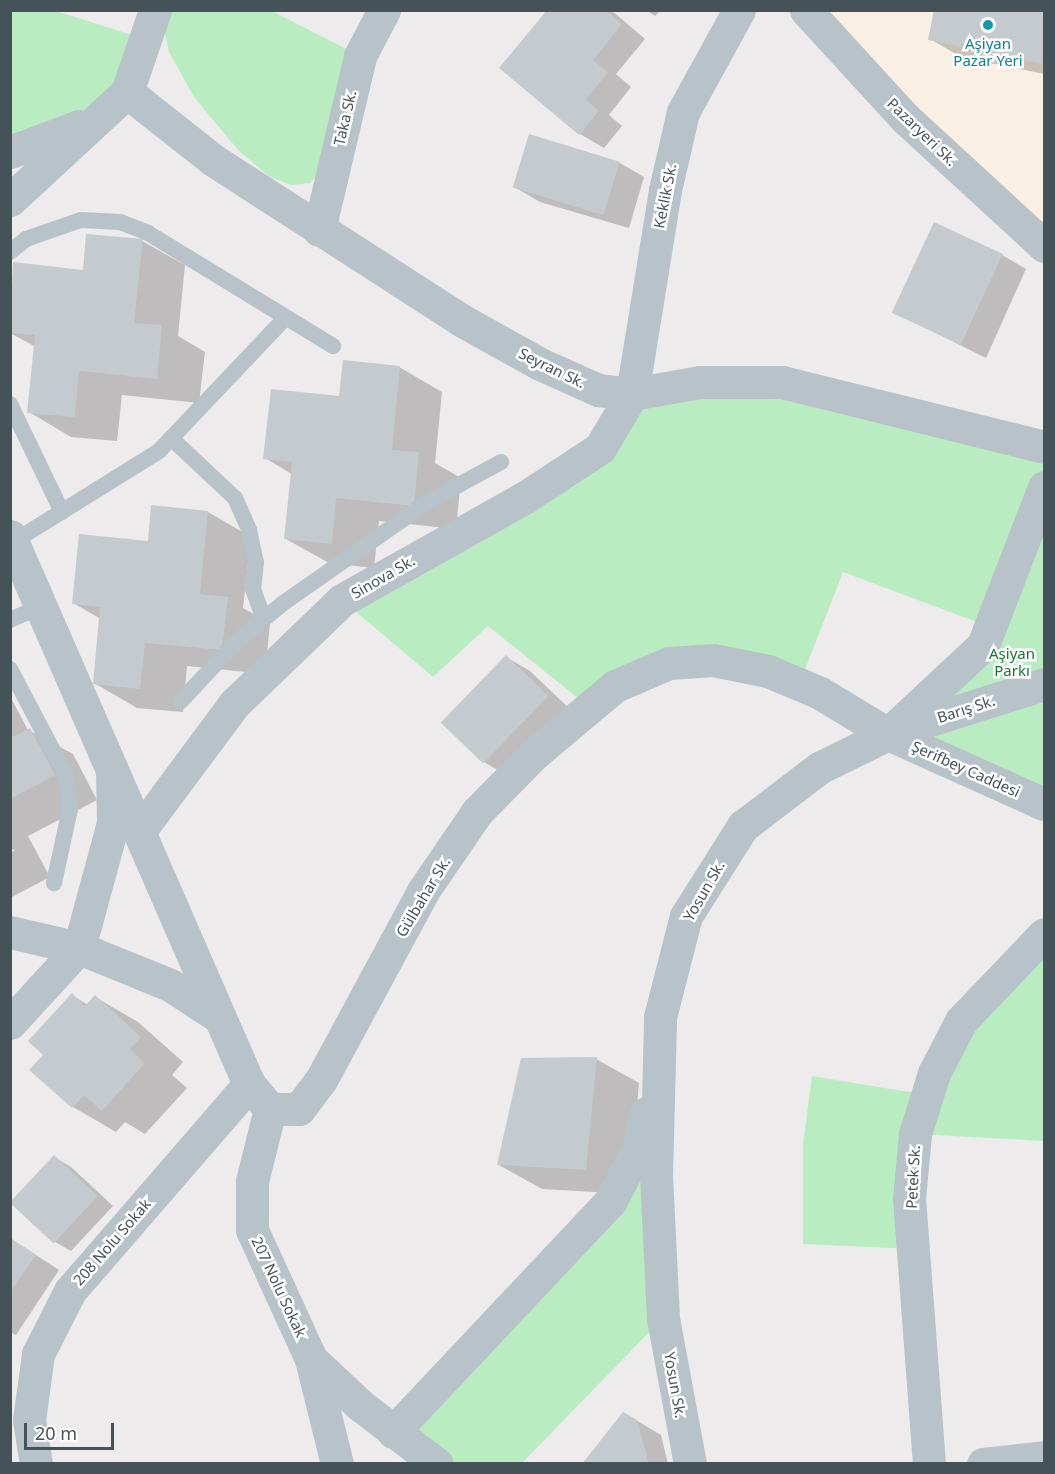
<!DOCTYPE html>
<html>
<head>
<meta charset="utf-8">
<style>
	body { margin:0 }
	#map { position:relative; width:1055px; height:1474px; overflow:hidden; background:#eeebec; font-family:"Noto Sans",sans-serif }
	div>[style] { position:absolute }
	.commercial>* { inset:0; background:#faefe3 }
	.green>* { inset:0; background:#baecc2 }
	.shadow>* { inset:0; background:#0003 }
	.building>* { inset:0; background:#c5cace; transform-origin:0 0 }
	.service>* { height:16px; margin:-8px; padding:0 8px; transform-origin:8px; border-radius:8px; background:#b7c3c8 }
	.minor>* { height:33px; margin:-16.5px; padding:0 16.5px; transform-origin:16.5px; border-radius:16.5px; background:#b7c3c8 }
	.tertiary>* { height:33px; margin:-16.5px; padding:0 16.5px; transform-origin:16.5px; border-radius:16.5px; background:#b7c3c8 }
	.dots>* { width:16px; height:16px; translate:-50% -50%; box-sizing:border-box; border:3px solid #fff; border-radius:50% }
	span { translate:-50% -50%; white-space:nowrap; text-align:center; line-height:1.15; -webkit-text-stroke:5px #fff; paint-order:stroke }
	.culture-label { font-size:15px; color:#0d838f }
	.street-label { font-size:15px; color:#455358 }
	.park-label { font-size:15px; color:#197534 }
	.frame { position:absolute; inset:0; border:12px solid #455358; pointer-events:none }
	.scale { position:absolute; left:24px; top:1423px; width:90px; height:27px; box-sizing:border-box; border:3px solid #455358; border-top:0; padding-left:8px; font-size:18px; line-height:21px; white-space:nowrap; color:#455358; -webkit-text-stroke:4px #fff; paint-order:stroke }
</style>
</head>
<body>
<div id="map">
	<div class="commercial">
		<i style="clip-path:polygon(809px 11px,1044px 11px,1044px 246px)"></i>
	</div>
	<div class="green">
		<i style="clip-path:polygon(11px 11px,56px 11px,148px 40px,127px 92px,11px 152px)"></i>
		<i style="clip-path:polygon(160px 11px,272px 11px,360px 56px,323px 169px,310px 183px,292px 185px,270px 177px,239px 151px,194px 97px,169px 52px)"></i>
		<i style="clip-path:polygon(700px 382px,1044px 447px,1044px 804px,888px 734px,990px 627px,843px 572px,799px 685px,713px 660px,589px 707px,488px 626px,433px 677px,342px 600px,527px 496px,632px 394px)"></i>
		<i style="clip-path:polygon(1044px 934px,1044px 1141px,915px 1134px,913px 1249px,803px 1244px,803px 1145px,812px 1076px,927px 1095px)"></i>
		<i style="clip-path:polygon(639px 1147px,663px 1318px,522px 1463px,437px 1463px,393px 1432px)"></i>
	</div>
	<div class="shadow">
		<i style="clip-path:polygon(549px 10px,611px 10px,645px 39px,616px 74px,631px 87px,609px 115px,622px 126px,604px 148px,580px 134px,501px 68px)"></i>
		<i style="clip-path:polygon(646px 10px,661px 10px,655px 16px)"></i>
		<i style="clip-path:polygon(936px 10px,1044px 10px,1044px 74px,961px 57px,930px 39px)"></i>
		<i style="clip-path:polygon(531px 136px,620px 163px,644px 177px,629px 228px,540px 202px,516px 188px)"></i>
		<i style="clip-path:polygon(142px 241px,185px 265px,178px 336px,205px 352px,199px 403px,122px 395px,117px 441px,71px 437px,29px 412px,36px 347px,10px 333px,15px 264px,84px 271px)"></i>
		<i style="clip-path:polygon(1002px 255px,1026px 269px,986px 358px,894px 312px)"></i>
		<i style="clip-path:polygon(399px 367px,442px 392px,435px 463px,461px 478px,456px 529px,379px 521px,374px 568px,329px 563px,286px 539px,292px 474px,265px 458px,341px 397px)"></i>
		<i style="clip-path:polygon(208px 512px,251px 537px,243px 608px,270px 623px,265px 674px,187px 666px,183px 712px,137px 708px,94px 683px,101px 619px,73px 603px)"></i>
		<i style="clip-path:polygon(506px 657px,530px 671px,571px 710px,508px 776px,484px 762px)"></i>
		<i style="clip-path:polygon(10px 696px,28px 730px,73px 754px,97px 800px,28px 836px,50px 877px,10px 898px,10px 853px,15px 850px,10px 849px)"></i>
		<i style="clip-path:polygon(72px 995px,88px 1005px,95px 997px,138px 1022px,183px 1062px,172px 1075px,187px 1088px,145px 1134px,125px 1122px,116px 1132px,73px 1107px,32px 1069px,45px 1055px)"></i>
		<i style="clip-path:polygon(596px 1059px,639px 1083px,629px 1194px,542px 1189px,499px 1165px)"></i>
		<i style="clip-path:polygon(54px 1157px,71px 1167px,113px 1206px,71px 1251px,55px 1242px,12px 1203px)"></i>
		<i style="clip-path:polygon(10px 1238px,59px 1270px,16px 1335px,10px 1332px)"></i>
		<i style="clip-path:polygon(624px 1413px,661px 1435px,668px 1464px,584px 1464px)"></i>
	</div>
	<div class="building">
		<i style="clip-path:polygon(547px 10px,606px 10px,622px 24px,593px 60px,608px 72px,586px 100px,599px 111px,579px 135px,499px 68px)"></i>
		<i style="clip-path:polygon(934px 10px,1044px 10px,1044px 64px,928px 40px)"></i>
		<i style="left:529px;top:134px;width:95px;height:56px;rotate:17deg"></i>
		<i style="left:934px;top:222px;width:76px;height:100px;rotate:25deg"></i>
		<i style="clip-path:polygon(86px 234px,143px 239px,134px 323px,162px 325px,157px 379px,79px 371px,75px 417px,27px 413px,35px 335px,10px 333px,13px 262px,83px 270px)"></i>
		<i style="clip-path:polygon(343px 360px,400px 366px,392px 450px,419px 452px,414px 506px,336px 498px,332px 544px,284px 539px,292px 462px,263px 459px,271px 389px,339px 396px)"></i>
		<i style="clip-path:polygon(151px 505px,208px 511px,200px 594px,228px 597px,222px 650px,145px 643px,140px 689px,93px 684px,100px 607px,72px 604px,79px 534px,148px 541px)"></i>
		<i style="left:506px;top:655px;width:59px;height:94px;rotate:44deg"></i>
		<i style="clip-path:polygon(30px 728px,55px 775px,10px 799px,10px 738px)"></i>
		<i style="clip-path:polygon(72px 993px,85px 1006px,95px 995px,141px 1037px,130px 1049px,145px 1063px,102px 1111px,84px 1095px,72px 1108px,29px 1070px,43px 1055px,28px 1041px)"></i>
		<i style="clip-path:polygon(597px 1057px,586px 1170px,497px 1165px,521px 1058px)"></i>
		<i style="left:54px;top:1155px;width:60px;height:65px;rotate:43deg"></i>
		<i style="clip-path:polygon(10px 1238px,36px 1255px,10px 1293px)"></i>
		<i style="clip-path:polygon(623px 1412px,637px 1420px,649px 1464px,582px 1464px)"></i>
	</div>
	<div class="service">
		<i style="left:10px;top:252px;width:21px;rotate:-39deg"></i>
		<i style="left:26px;top:239px;width:58px;rotate:-19.1deg"></i>
		<i style="left:81px;top:220px;width:39px;rotate:3deg"></i>
		<i style="left:120px;top:222px;width:30px;rotate:21deg"></i>
		<i style="left:148px;top:233px;width:217px;rotate:31.4deg"></i>
		<i style="left:10px;top:404px;width:120px;rotate:64.3deg"></i>
		<i style="left:171px;top:438px;width:88px;rotate:43.2deg"></i>
		<i style="left:235px;top:498px;width:35px;rotate:66deg"></i>
		<i style="left:249px;top:530px;width:33px;rotate:78deg"></i>
		<i style="left:256px;top:562px;width:27px;rotate:96deg"></i>
		<i style="left:253px;top:589px;width:32px;rotate:70deg"></i>
		<i style="left:13px;top:542px;width:172px;rotate:-31.9deg"></i>
		<i style="left:159px;top:451px;width:183px;rotate:-46.5deg"></i>
		<i style="left:10px;top:620px;width:34px;rotate:-24deg"></i>
		<i style="left:10px;top:669px;width:120px;rotate:62.2deg"></i>
		<i style="left:66px;top:775px;width:34px;rotate:83deg"></i>
		<i style="left:70px;top:809px;width:76px;rotate:102.2deg"></i>
		<i style="left:180px;top:702px;width:79px;rotate:-47deg"></i>
		<i style="left:234px;top:644px;width:62px;rotate:-39.8deg"></i>
		<i style="left:282px;top:604px;width:179px;rotate:-35deg"></i>
		<i style="left:429px;top:501px;width:82px;rotate:-28.4deg"></i>
	</div>
	<div class="minor">
		<i style="left:806px;top:10px;width:147px;rotate:47.5deg"></i>
		<i style="left:905px;top:118px;width:189px;rotate:42.6deg"></i>
		<i style="left:127px;top:92px;width:110px;rotate:38.3deg"></i>
		<i style="left:213px;top:160px;width:295px;rotate:32.8deg"></i>
		<i style="left:461px;top:320px;width:90px;rotate:29.1deg"></i>
		<i style="left:540px;top:364px;width:64px;rotate:24.1deg"></i>
		<i style="left:598px;top:390px;width:34px;rotate:7deg"></i>
		<i style="left:632px;top:394px;width:69px;rotate:-10deg"></i>
		<i style="left:700px;top:382px;width:82px"></i>
		<i style="left:782px;top:382px;width:270px;rotate:13.9deg"></i>
		<i style="left:319px;top:230px;width:179px;rotate:-76.7deg"></i>
		<i style="left:360px;top:56px;width:52px;rotate:-62.4deg"></i>
		<i style="left:139px;top:832px;width:159px;rotate:-53.4deg"></i>
		<i style="left:234px;top:704px;width:150px;rotate:-43.9deg"></i>
		<i style="left:342px;top:600px;width:212px;rotate:-29.3deg"></i>
		<i style="left:527px;top:496px;width:87px;rotate:-33.3deg"></i>
		<i style="left:600px;top:448px;width:63px;rotate:-59.3deg"></i>
		<i style="left:632px;top:394px;width:207px;rotate:-80.8deg"></i>
		<i style="left:665px;top:190px;width:80px;rotate:-77deg"></i>
		<i style="left:683px;top:112px;width:116px;rotate:-61.2deg"></i>
		<i style="left:10px;top:932px;width:71px;rotate:13.1deg"></i>
		<i style="left:79px;top:948px;width:98px;rotate:22.1deg"></i>
		<i style="left:170px;top:985px;width:59px;rotate:33.1deg"></i>
		<i style="left:10px;top:1023px;width:102px;rotate:-47.4deg"></i>
		<i style="left:79px;top:948px;width:130px;rotate:-74.8deg"></i>
		<i style="left:113px;top:823px;width:51px;rotate:-91.1deg"></i>
		<i style="left:270px;top:1109px;width:74px;rotate:104deg"></i>
		<i style="left:252px;top:1181px;width:49px;rotate:90deg"></i>
		<i style="left:252px;top:1230px;width:142px;rotate:65.4deg"></i>
		<i style="left:311px;top:1359px;width:108px;rotate:76.1deg"></i>
		<i style="left:311px;top:1359px;width:67px;rotate:43.2deg"></i>
		<i style="left:360px;top:1405px;width:97px;rotate:37.5deg"></i>
		<i style="left:393px;top:1432px;width:316px;rotate:-46.7deg"></i>
		<i style="left:610px;top:1202px;width:62px;rotate:-62.2deg"></i>
		<i style="left:639px;top:1147px;width:34px;rotate:-80deg"></i>
		<i style="left:36px;top:1464px;width:45px;rotate:-99deg"></i>
		<i style="left:29px;top:1420px;width:67px;rotate:-82.2deg"></i>
		<i style="left:38px;top:1354px;width:71px;rotate:-63.1deg"></i>
		<i style="left:70px;top:1291px;width:274px;rotate:-49.1deg"></i>
		<i style="left:690px;top:1464px;width:148px;rotate:-100.5deg"></i>
		<i style="left:663px;top:1318px;width:143px;rotate:-92.8deg"></i>
		<i style="left:656px;top:1175px;width:158px;rotate:-88.5deg"></i>
		<i style="left:660px;top:1017px;width:104px;rotate:-75.6deg"></i>
		<i style="left:686px;top:916px;width:107px;rotate:-57.7deg"></i>
		<i style="left:743px;top:826px;width:96px;rotate:-37.3deg"></i>
		<i style="left:819px;top:768px;width:77px;rotate:-26.2deg"></i>
		<i style="left:929px;top:1464px;width:266px;rotate:-94.3deg"></i>
		<i style="left:909px;top:1199px;width:65px;rotate:-84.7deg"></i>
		<i style="left:915px;top:1134px;width:64px;rotate:-72.7deg"></i>
		<i style="left:934px;top:1073px;width:59px;rotate:-62.6deg"></i>
		<i style="left:961px;top:1021px;width:120px;rotate:-46.3deg"></i>
		<i style="left:983px;top:1464px;width:61px;rotate:-6.5deg"></i>
	</div>
	<div class="tertiary">
		<i style="left:10px;top:152px;width:74px;rotate:-20.6deg"></i>
		<i style="left:10px;top:200px;width:159px;rotate:-42.7deg"></i>
		<i style="left:127px;top:92px;width:87px;rotate:-71.1deg"></i>
		<i style="left:10px;top:536px;width:598px;rotate:66.44deg"></i>
		<i style="left:249px;top:1084px;width:33px;rotate:50deg"></i>
		<i style="left:270px;top:1109px;width:29px"></i>
		<i style="left:299px;top:1109px;width:36px;rotate:-53deg"></i>
		<i style="left:321px;top:1080px;width:215px;rotate:-61.6deg"></i>
		<i style="left:423px;top:891px;width:96px;rotate:-55.6deg"></i>
		<i style="left:477px;top:812px;width:81px;rotate:-45.5deg"></i>
		<i style="left:534px;top:754px;width:106px;rotate:-40deg"></i>
		<i style="left:615px;top:686px;width:59px;rotate:-23.1deg"></i>
		<i style="left:669px;top:663px;width:44px;rotate:-3.9deg"></i>
		<i style="left:713px;top:660px;width:56px;rotate:11.3deg"></i>
		<i style="left:768px;top:671px;width:56px;rotate:22.9deg"></i>
		<i style="left:820px;top:693px;width:79px;rotate:31.1deg"></i>
		<i style="left:888px;top:734px;width:171px;rotate:24.2deg"></i>
		<i style="left:895px;top:731px;width:156px;rotate:-17.5deg"></i>
		<i style="left:888px;top:734px;width:130px;rotate:-43.1deg"></i>
		<i style="left:983px;top:645px;width:169px;rotate:-68.9deg"></i>
	</div>
	<div class="dots">
		<i style="left:988px;top:25px;background:#0f9aa8"></i>
	</div>
	<div class="culture-label">
		<span style="left:988px;top:52px">Aşiyan<br>Pazar Yeri</span>
	</div>
	<div class="street-label">
		<span style="left:345px;top:118px;rotate:-77deg">Taka Sk.</span>
		<span style="left:922px;top:132px;rotate:44deg">Pazaryeri Sk.</span>
		<span style="left:665px;top:196px;rotate:-79deg">Keklik Sk.</span>
		<span style="left:552px;top:368px;rotate:26deg">Seyran Sk.</span>
		<span style="left:383px;top:577px;rotate:-30deg">Sinova Sk.</span>
		<span style="left:966px;top:709px;rotate:-18deg">Barış Sk.</span>
		<span style="left:966px;top:769px;rotate:24deg">Şerifbey Caddesi</span>
		<span style="left:704px;top:891px;rotate:-60deg">Yosun Sk.</span>
		<span style="left:423px;top:897px;rotate:-59deg">Gülbahar Sk.</span>
		<span style="left:913px;top:1177px;rotate:-87deg">Petek Sk.</span>
		<span style="left:112px;top:1242px;rotate:-49deg">208 Nolu Sokak</span>
		<span style="left:279px;top:1287px;rotate:65deg">207 Nolu Sokak</span>
		<span style="left:675px;top:1385px;rotate:80deg">Yosun Sk.</span>
	</div>
	<div class="park-label">
		<span style="left:1012px;top:662px">Aşiyan<br>Parkı</span>
	</div>
	<div class="frame"></div>
	<div class="scale">20 m</div>
</div>
</body>
</html>
